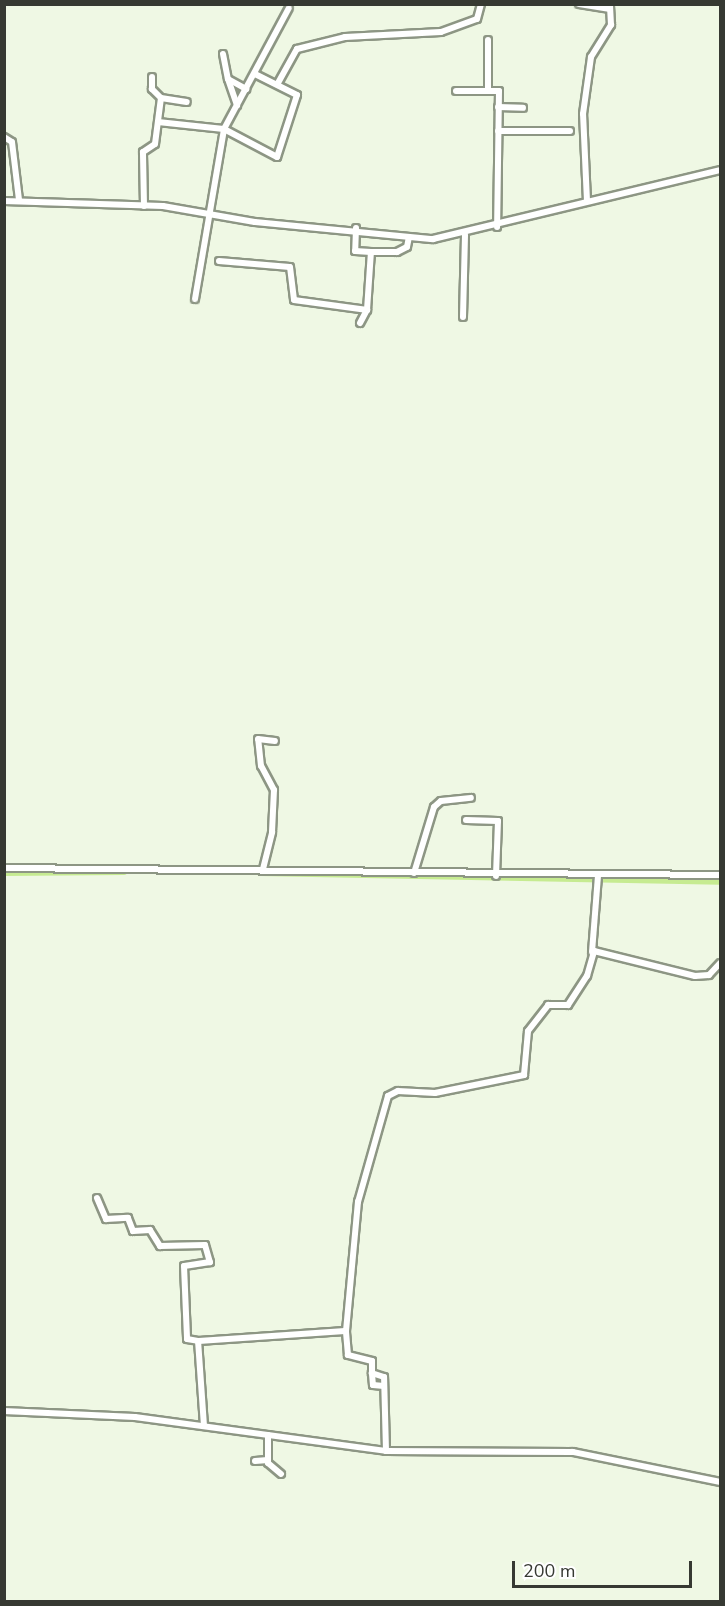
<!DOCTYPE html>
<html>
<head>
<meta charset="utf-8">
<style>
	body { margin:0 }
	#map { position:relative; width:725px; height:1606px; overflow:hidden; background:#eff8e4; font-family:"Nunito Sans",sans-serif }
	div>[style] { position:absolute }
	.canal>* { height:6px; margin:-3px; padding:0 3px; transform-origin:3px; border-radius:3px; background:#c6eb91 }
	.roads { filter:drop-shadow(2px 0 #8d9684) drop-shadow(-2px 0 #8d9684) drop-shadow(0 2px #8d9684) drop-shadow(0 -2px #8d9684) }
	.minor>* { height:6px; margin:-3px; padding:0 3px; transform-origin:3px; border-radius:3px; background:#fff }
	span { translate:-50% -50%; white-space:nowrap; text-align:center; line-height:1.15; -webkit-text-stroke:6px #fff; paint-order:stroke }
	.frame { position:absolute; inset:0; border:6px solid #363932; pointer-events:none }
	.scale { position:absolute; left:512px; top:1561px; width:180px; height:27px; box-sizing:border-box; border:3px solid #363932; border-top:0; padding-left:8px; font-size:18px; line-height:21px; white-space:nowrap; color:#363932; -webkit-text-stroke:4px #fff; paint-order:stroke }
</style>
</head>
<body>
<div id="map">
	<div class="canal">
		<i style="left:4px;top:873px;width:120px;rotate:-0.5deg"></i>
		<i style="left:260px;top:873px;width:460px;rotate:1.1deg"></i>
	</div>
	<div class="roads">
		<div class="minor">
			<i style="left:579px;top:4px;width:30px;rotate:9deg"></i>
			<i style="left:223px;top:54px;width:25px;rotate:79deg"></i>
			<i style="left:228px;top:79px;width:21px;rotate:29deg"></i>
			<i style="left:228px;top:79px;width:28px;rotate:71deg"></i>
			<i style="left:278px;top:83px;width:39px;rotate:-61deg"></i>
			<i style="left:297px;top:49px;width:49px;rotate:-14deg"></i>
			<i style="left:345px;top:37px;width:96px;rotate:-3deg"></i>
			<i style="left:441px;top:32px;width:38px;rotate:-20deg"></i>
			<i style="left:477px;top:19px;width:16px;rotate:-75deg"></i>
			<i style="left:456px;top:91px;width:43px"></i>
			<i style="left:499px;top:91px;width:136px;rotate:90.8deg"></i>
			<i style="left:488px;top:91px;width:51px;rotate:-90deg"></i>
			<i style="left:161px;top:98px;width:26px;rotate:9deg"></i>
			<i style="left:498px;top:107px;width:25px;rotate:2deg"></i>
			<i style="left:158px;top:122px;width:66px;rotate:6.1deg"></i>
			<i style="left:224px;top:129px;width:60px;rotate:27.8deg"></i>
			<i style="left:277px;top:157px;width:65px;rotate:-72.1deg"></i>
			<i style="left:297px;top:95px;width:47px;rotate:-153.4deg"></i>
			<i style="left:498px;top:131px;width:72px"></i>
			<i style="left:4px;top:137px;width:9px;rotate:32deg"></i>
			<i style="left:12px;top:142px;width:58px;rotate:83.1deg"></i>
			<i style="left:4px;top:201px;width:159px;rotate:1.8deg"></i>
			<i style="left:163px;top:206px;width:93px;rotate:9.9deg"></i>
			<i style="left:255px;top:222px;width:179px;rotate:5.5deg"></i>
			<i style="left:433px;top:239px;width:295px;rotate:-13.5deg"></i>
			<i style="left:587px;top:201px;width:87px;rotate:-92.6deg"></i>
			<i style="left:583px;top:114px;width:58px;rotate:-82deg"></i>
			<i style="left:591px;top:57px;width:38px;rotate:-58deg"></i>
			<i style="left:611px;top:25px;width:21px;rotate:-93deg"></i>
			<i style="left:144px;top:206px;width:54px;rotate:-91.1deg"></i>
			<i style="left:143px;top:152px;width:14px;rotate:-34deg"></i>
			<i style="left:155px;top:144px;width:46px;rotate:-82.6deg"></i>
			<i style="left:161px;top:98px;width:13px;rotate:-135deg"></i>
			<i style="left:152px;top:89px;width:12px;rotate:-90deg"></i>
			<i style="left:356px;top:228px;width:23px;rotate:92deg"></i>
			<i style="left:355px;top:251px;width:16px;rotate:4deg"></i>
			<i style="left:219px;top:261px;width:71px;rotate:4.8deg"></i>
			<i style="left:290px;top:267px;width:33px;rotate:83deg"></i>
			<i style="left:294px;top:300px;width:74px;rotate:7.8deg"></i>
			<i style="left:195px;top:299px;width:172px;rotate:-80.3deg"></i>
			<i style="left:224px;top:129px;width:137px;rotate:-61.8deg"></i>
			<i style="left:463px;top:317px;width:82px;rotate:-88.6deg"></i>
			<i style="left:360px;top:323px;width:15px;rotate:-62deg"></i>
			<i style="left:367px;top:310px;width:58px;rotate:-86.1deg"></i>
			<i style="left:371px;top:252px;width:26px"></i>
			<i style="left:397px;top:252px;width:11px;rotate:-27deg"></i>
			<i style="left:407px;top:247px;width:10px;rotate:-79deg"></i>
			<i style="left:466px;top:820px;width:32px;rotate:2deg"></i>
			<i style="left:498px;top:821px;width:55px;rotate:92.1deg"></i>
			<i style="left:4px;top:868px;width:716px;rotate:0.56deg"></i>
			<i style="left:263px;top:869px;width:38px;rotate:-76deg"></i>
			<i style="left:272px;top:832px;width:42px;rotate:-87.3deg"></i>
			<i style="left:274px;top:790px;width:27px;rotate:-118deg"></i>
			<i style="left:261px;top:766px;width:27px;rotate:-96deg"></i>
			<i style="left:258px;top:739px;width:17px;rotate:7deg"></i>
			<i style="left:414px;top:873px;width:69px;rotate:-73.1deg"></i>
			<i style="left:434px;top:807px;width:9px;rotate:-41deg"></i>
			<i style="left:441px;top:801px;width:30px;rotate:-6deg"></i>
			<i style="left:592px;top:952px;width:76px;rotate:-85.5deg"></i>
			<i style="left:97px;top:1198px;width:23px;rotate:67deg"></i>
			<i style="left:106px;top:1219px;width:22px;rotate:-3deg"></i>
			<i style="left:128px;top:1218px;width:14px;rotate:69deg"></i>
			<i style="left:133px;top:1231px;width:17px;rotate:-3deg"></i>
			<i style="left:150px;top:1230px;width:19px;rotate:58deg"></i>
			<i style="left:160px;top:1246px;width:45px;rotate:-1.3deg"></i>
			<i style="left:205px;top:1245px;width:18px;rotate:74deg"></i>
			<i style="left:210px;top:1262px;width:26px;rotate:171deg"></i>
			<i style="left:184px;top:1266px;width:73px;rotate:87.6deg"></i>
			<i style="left:187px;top:1339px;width:11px;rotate:10deg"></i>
			<i style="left:372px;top:1374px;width:11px;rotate:85deg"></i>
			<i style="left:373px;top:1385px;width:11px;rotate:5deg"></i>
			<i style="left:4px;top:1411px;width:131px;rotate:2.6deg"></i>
			<i style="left:135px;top:1417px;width:253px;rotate:7.7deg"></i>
			<i style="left:386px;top:1451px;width:187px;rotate:0.3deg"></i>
			<i style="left:573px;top:1452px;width:150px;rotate:11.5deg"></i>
			<i style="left:204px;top:1426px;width:85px;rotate:-94deg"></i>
			<i style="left:198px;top:1341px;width:148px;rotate:-3.9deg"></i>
			<i style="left:268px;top:1435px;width:28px;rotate:90deg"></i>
			<i style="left:268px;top:1463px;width:17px;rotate:40deg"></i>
			<i style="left:386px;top:1451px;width:74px;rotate:-91.5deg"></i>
			<i style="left:384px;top:1377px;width:13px;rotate:-162deg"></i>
			<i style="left:372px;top:1373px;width:12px;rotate:-90deg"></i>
			<i style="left:372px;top:1361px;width:25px;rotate:-166deg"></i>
			<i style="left:348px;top:1355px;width:24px;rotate:-95deg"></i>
			<i style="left:346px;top:1331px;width:130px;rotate:-84.7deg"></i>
			<i style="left:358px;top:1202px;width:110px;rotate:-74.2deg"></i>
			<i style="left:388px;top:1096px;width:11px;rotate:-27deg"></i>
			<i style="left:398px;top:1091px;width:37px;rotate:3deg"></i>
			<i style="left:435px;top:1093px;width:91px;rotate:-11.4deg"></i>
			<i style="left:524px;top:1075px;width:44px;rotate:-84.8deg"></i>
			<i style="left:528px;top:1031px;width:33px;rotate:-52deg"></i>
			<i style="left:548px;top:1005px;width:20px"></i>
			<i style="left:568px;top:1005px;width:35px;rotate:-57deg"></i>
			<i style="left:587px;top:976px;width:26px;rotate:-74deg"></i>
			<i style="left:594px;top:951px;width:104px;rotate:13.9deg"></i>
			<i style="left:695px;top:976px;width:14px;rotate:-4deg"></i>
			<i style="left:709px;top:975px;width:16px;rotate:-47deg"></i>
			<i style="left:255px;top:1461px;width:13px;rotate:-4deg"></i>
		</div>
	</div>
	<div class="frame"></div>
	<div class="scale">200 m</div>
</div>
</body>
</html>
